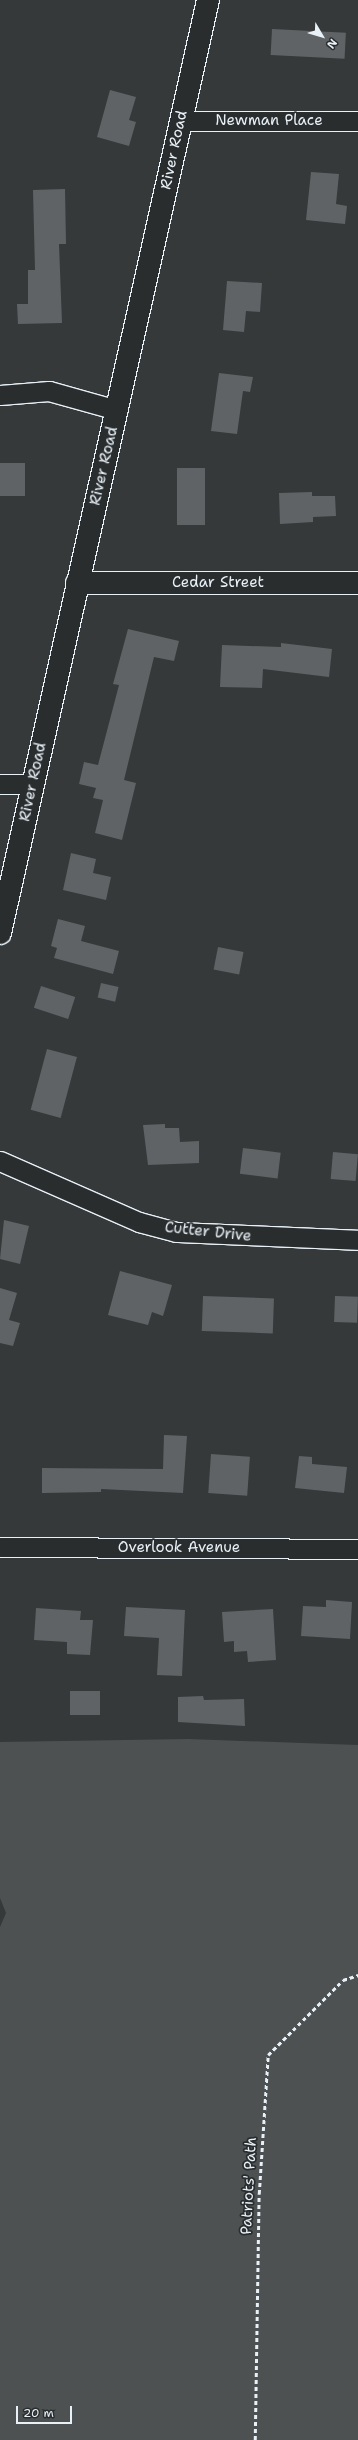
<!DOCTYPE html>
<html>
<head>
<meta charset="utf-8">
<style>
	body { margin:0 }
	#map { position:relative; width:358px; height:2440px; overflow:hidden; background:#35393a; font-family:"Shantell Sans",sans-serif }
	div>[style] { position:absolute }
	.green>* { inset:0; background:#4d5152 }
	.building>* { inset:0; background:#5f6365; transform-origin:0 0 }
	.path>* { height:2.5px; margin-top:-1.25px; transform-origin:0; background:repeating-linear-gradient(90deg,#e8f1f8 0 4px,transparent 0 7px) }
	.roads { filter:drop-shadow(1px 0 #e8f1f8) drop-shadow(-1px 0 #e8f1f8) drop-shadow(0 1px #e8f1f8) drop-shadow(0 -1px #e8f1f8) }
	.minor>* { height:19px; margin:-9.5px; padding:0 9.5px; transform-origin:9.5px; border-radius:9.5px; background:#2a2d2e }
	.tertiary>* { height:22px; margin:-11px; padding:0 11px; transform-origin:11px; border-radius:11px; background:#2a2d2e }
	span { translate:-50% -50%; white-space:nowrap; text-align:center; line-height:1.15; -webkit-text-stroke:3.5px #2a2d2e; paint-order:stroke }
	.street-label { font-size:15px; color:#e8f1f8 }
	.north { position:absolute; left:302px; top:16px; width:40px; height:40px; -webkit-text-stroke:3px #2a2d2e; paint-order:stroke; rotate:128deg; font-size:11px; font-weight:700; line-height:16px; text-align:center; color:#e8f1f8 }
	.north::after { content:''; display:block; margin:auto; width:14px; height:18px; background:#e8f1f8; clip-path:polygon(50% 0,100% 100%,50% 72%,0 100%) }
	.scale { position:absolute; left:16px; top:2406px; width:56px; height:18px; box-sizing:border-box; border:2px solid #e8f1f8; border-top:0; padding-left:5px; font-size:12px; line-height:14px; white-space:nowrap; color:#e8f1f8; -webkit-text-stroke:3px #2a2d2e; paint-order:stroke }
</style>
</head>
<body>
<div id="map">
	<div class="green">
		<i style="clip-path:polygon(188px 1739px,358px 1745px,358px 2440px,0 2440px,0 1927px,6px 1913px,0 1898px,0 1742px)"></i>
	</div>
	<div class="building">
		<i style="left:272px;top:29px;width:74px;height:26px;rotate:3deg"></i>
		<i style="clip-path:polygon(110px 90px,136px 97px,129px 120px,136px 122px,129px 146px,97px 137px)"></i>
		<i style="clip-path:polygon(311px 172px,339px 174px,336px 204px,347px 206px,345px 224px,306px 220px)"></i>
		<i style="clip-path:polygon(65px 189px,66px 244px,59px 244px,62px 323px,18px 324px,17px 304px,28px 304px,28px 270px,35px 270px,33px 190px)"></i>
		<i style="clip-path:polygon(227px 281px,262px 283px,260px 312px,246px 311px,244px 332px,223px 330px)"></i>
		<i style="clip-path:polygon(219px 373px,253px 377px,250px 392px,243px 391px,237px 434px,211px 431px)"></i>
		<i style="left:0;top:463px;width:25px;height:33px"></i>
		<i style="left:205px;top:468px;width:57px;height:28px;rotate:90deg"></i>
		<i style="clip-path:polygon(312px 492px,312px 496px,335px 496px,336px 516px,313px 517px,313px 522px,280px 524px,279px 493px)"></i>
		<i style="clip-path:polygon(128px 629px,179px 641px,174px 661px,154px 657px,124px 780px,136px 783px,122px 840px,95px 833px,103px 800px,93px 798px,96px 788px,79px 784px,84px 762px,98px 765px,119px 685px,113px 684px)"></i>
		<i style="clip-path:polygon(281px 643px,332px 649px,329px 677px,263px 669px,262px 688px,220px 687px,222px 645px,281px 647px)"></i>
		<i style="clip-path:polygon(71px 853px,96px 859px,93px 873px,111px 877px,106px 900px,63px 890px)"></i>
		<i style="clip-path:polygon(58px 919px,85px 926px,81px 941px,119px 951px,113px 974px,54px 958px,57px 948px,51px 946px)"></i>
		<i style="left:218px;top:947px;width:26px;height:23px;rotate:11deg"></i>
		<i style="left:101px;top:983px;width:18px;height:15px;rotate:13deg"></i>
		<i style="left:41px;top:986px;width:36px;height:23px;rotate:18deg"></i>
		<i style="left:47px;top:1049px;width:31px;height:63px;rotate:15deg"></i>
		<i style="clip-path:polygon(165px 1124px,165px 1128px,179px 1128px,180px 1142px,199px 1141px,199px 1163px,148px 1165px,143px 1125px)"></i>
		<i style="left:243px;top:1148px;width:38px;height:26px;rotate:7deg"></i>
		<i style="left:333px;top:1152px;width:25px;height:27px;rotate:5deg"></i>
		<i style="clip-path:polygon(4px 1220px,29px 1226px,20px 1264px,0 1259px)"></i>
		<i style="clip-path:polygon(120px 1271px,172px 1285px,163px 1316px,152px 1312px,148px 1325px,108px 1315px)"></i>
		<i style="clip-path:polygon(0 1288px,17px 1293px,9px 1320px,20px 1323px,13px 1346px,0 1343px)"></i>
		<i style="left:203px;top:1296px;width:71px;height:35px;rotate:2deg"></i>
		<i style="left:335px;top:1296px;width:23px;height:26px;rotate:2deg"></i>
		<i style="clip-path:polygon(164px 1435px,187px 1436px,183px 1493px,101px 1489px,101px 1492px,42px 1493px,42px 1468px,163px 1469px)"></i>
		<i style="left:211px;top:1454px;width:39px;height:39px;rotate:4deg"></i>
		<i style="clip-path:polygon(299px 1456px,312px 1457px,312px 1464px,347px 1467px,344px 1493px,295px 1488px)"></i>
		<i style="clip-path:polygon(326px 1600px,352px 1602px,350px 1639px,301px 1636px,303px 1606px,326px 1607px)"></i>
		<i style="clip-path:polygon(126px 1607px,185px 1610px,182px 1676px,157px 1675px,159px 1638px,124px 1636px)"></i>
		<i style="clip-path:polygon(36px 1608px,81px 1611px,80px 1620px,93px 1620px,90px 1655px,67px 1654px,67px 1642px,34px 1640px)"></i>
		<i style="clip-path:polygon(273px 1609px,276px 1660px,248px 1662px,247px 1651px,234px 1652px,234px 1641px,224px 1642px,222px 1612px)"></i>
		<i style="left:70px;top:1691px;width:30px;height:24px"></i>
		<i style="clip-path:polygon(203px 1696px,204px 1700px,244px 1699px,245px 1726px,178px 1722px,178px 1697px)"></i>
	</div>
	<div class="path">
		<i style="left:255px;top:2440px;width:246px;rotate:-89.1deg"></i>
		<i style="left:259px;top:2194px;width:139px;rotate:-86.3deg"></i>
		<i style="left:268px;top:2055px;width:106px;rotate:-45deg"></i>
		<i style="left:343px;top:1980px;width:16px;rotate:-18deg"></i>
	</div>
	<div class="roads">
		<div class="minor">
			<i style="left:180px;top:121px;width:178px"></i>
			<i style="left:0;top:395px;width:49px;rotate:-4.7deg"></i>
			<i style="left:49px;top:391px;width:71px;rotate:15.6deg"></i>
			<i style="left:0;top:784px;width:32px"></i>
			<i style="left:0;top:1161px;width:152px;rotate:23.7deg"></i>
			<i style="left:139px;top:1222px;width:38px;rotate:15deg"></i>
			<i style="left:176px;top:1232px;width:182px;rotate:2.5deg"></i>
			<i style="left:0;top:1547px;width:358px;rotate:0.3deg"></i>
		</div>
		<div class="tertiary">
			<i style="left:77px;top:583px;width:281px"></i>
			<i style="left:0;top:933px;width:956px;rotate:-77.43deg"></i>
		</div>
	</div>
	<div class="street-label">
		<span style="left:269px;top:121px">Newman Place</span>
		<span style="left:174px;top:150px;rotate:-78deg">River Road</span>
		<span style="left:104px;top:466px;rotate:-77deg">River Road</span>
		<span style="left:218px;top:583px">Cedar Street</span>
		<span style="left:33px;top:782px;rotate:-78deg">River Road</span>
		<span style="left:208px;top:1232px;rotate:6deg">Cutter Drive</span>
		<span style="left:179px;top:1548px">Overlook Avenue</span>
		<span style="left:249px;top:2186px;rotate:-87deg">Patriots' Path</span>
	</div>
	<div class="north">N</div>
	<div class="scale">20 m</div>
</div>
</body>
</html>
